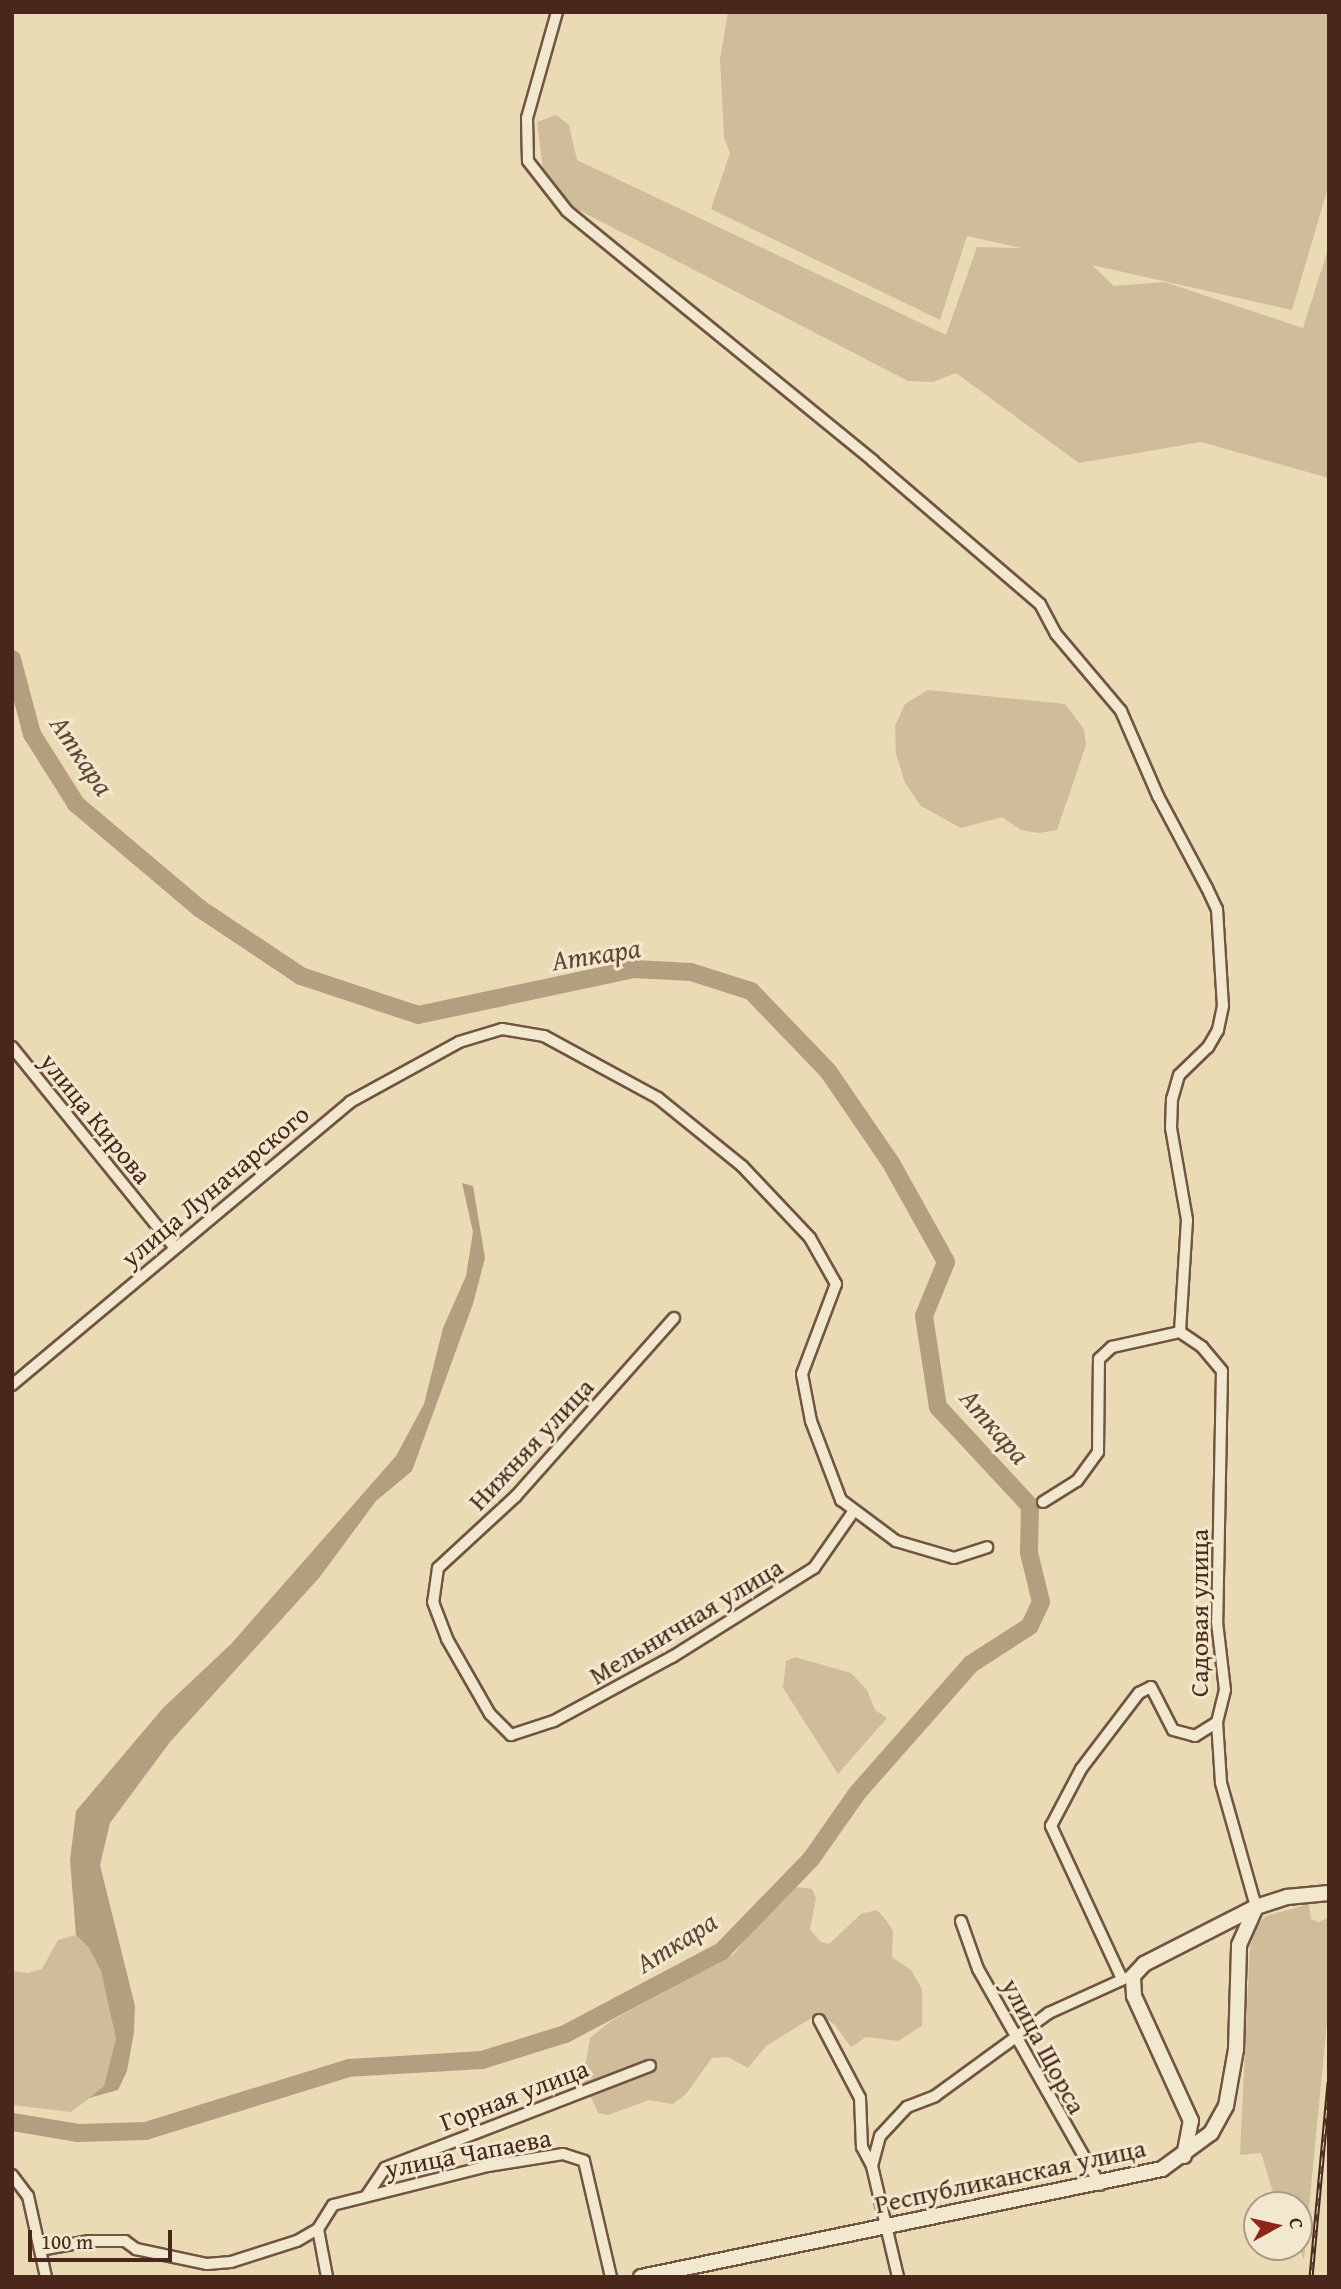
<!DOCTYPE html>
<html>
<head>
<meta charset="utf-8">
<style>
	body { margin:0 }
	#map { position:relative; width:1341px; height:2289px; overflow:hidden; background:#eadbb5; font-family:"Gentium Book Plus",serif }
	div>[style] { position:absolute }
	.green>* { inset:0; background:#cfbc9b }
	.water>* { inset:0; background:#b39e80 }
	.river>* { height:18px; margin:-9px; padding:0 9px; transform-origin:9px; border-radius:9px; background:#b39e80 }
	.roads { filter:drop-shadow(2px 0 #715441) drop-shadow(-2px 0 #715441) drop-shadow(0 2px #715441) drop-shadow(0 -2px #715441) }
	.street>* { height:10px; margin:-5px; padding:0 5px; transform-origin:5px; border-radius:5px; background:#f1e8cf }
	.secondary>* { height:14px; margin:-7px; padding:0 7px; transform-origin:7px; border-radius:7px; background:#f1e8cf }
	.rail>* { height:5px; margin-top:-2.5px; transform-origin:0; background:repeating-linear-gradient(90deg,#f1e8cf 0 8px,#49271a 0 16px); box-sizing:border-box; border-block:2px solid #49271a }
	span { translate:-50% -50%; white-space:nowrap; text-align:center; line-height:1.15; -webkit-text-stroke:6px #f1e8cf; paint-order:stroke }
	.street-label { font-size:26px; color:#49271a }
	.water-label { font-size:28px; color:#644534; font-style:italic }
	.frame { position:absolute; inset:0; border:14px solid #49271a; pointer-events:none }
	.north { position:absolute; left:1243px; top:2191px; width:70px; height:70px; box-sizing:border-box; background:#f1e8cf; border:2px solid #ae9b87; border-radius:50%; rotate:82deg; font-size:19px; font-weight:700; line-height:28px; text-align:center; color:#49271a }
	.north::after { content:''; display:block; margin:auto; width:24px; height:32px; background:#8f2418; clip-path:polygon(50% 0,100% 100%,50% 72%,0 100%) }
	.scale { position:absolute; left:28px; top:2230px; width:144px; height:32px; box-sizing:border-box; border:4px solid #49271a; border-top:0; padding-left:9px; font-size:21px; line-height:24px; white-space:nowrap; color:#49271a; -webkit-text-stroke:5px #f1e8cf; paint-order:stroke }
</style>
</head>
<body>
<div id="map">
	<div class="green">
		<i style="clip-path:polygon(728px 12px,1329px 12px,1329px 184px,1292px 310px,1092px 265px,1114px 286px,1165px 282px,1303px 328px,1329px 246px,1329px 478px,1201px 442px,1079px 463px,956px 373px,933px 382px,908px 381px,546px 193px,537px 122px,556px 115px,569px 125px,577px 160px,946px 335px,977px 247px,1022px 248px,967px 236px,940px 320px,711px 209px,730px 153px,724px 138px,720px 59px)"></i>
		<i style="clip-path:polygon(928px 690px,1065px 704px,1084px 729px,1086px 745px,1057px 830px,1039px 833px,1021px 830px,1002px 817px,961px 828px,921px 806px,905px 783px,896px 754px,895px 726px,905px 704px)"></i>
		<i style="clip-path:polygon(795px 1657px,851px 1673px,867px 1690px,875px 1710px,887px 1718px,838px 1774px,783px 1688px,786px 1661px)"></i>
		<i style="clip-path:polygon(796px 1887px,812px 1889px,816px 1898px,810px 1930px,821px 1942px,829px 1944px,861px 1914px,877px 1910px,886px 1920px,893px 1931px,892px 1957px,911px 1970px,922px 1989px,922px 2026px,898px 2041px,866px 2037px,851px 2047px,834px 2024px,818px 2014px,766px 2046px,748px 2068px,728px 2057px,712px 2058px,686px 2094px,673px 2104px,649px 2100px,608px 2115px,598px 2113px,583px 2079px,590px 2038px,611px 2021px,734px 1954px,772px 1905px)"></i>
		<i style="clip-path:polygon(1309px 1904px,1311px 1919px,1319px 1922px,1329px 1917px,1329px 2002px,1304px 2259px,1298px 2247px,1299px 2205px,1277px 2205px,1261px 2153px,1240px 2155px,1250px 1946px,1257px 1925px,1266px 1916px)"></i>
		<i style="clip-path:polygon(76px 1935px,89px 1948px,101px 1971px,113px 2019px,116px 2038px,104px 2087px,71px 2112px,12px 2105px,12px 1971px,28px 1973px,42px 1969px,58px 1940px)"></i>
	</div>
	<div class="water">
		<i style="clip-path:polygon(462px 1183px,473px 1186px,485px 1258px,473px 1304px,412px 1471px,376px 1501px,319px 1578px,170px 1742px,110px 1823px,100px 1865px,135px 2006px,134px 2032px,127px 2071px,118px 2090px,89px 2098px,104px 2086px,116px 2038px,101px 1971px,89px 1948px,76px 1935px,70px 1860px,76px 1811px,163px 1708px,231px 1644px,396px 1456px,424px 1404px,443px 1328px,466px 1276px,473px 1232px)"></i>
	</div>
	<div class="river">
		<i style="left:12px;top:659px;width:78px;rotate:75.1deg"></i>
		<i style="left:32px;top:734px;width:83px;rotate:57.8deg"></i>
		<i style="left:76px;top:804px;width:161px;rotate:40.2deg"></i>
		<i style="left:199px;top:908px;width:123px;rotate:33.7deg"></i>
		<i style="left:301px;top:976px;width:123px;rotate:18.4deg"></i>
		<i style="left:418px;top:1015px;width:221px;rotate:-12deg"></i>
		<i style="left:634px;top:969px;width:57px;rotate:3deg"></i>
		<i style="left:691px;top:972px;width:63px;rotate:17.6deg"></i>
		<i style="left:751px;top:991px;width:111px;rotate:46.1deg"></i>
		<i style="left:828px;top:1071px;width:112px;rotate:55.6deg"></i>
		<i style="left:891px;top:1163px;width:113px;rotate:60.9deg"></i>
		<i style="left:946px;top:1262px;width:58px;rotate:112.2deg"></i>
		<i style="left:924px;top:1316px;width:92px;rotate:81.3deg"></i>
		<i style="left:938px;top:1407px;width:135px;rotate:47.1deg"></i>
		<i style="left:1030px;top:1506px;width:47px;rotate:91.2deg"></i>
		<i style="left:1029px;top:1553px;width:50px;rotate:76.2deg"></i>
		<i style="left:1041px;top:1602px;width:26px;rotate:115deg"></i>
		<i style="left:1030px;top:1626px;width:70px;rotate:147.2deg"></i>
		<i style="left:971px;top:1664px;width:171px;rotate:131.4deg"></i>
		<i style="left:858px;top:1792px;width:82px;rotate:125deg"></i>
		<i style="left:811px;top:1859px;width:128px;rotate:134.1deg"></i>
		<i style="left:722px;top:1951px;width:178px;rotate:152.1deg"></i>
		<i style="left:565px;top:2034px;width:87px;rotate:162.6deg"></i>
		<i style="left:482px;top:2060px;width:133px;rotate:176.6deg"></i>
		<i style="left:349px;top:2068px;width:213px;rotate:162.8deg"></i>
		<i style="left:146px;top:2131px;width:68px;rotate:178.3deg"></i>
		<i style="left:78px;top:2133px;width:67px;rotate:-170.5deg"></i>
	</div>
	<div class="roads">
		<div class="street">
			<i style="left:557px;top:12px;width:110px;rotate:105.8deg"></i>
			<i style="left:527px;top:118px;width:43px;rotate:88.7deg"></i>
			<i style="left:528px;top:161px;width:63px;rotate:52deg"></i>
			<i style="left:567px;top:211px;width:395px;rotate:39.2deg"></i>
			<i style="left:873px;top:461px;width:220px;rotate:40.6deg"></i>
			<i style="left:1040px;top:604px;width:34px;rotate:62deg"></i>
			<i style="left:1056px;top:634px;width:101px;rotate:49.8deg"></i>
			<i style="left:1121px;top:711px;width:93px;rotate:66.5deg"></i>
			<i style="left:1158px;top:796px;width:104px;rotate:62deg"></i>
			<i style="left:1207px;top:888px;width:23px;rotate:65deg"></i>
			<i style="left:1217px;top:909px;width:97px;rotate:86.5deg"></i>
			<i style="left:1223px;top:1006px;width:25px;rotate:102deg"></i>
			<i style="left:1218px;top:1030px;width:20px;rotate:120deg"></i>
			<i style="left:1208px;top:1047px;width:40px;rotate:136deg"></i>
			<i style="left:1179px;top:1075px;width:25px;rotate:106deg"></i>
			<i style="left:1172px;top:1099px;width:29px;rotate:92deg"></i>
			<i style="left:1171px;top:1128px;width:93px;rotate:80.1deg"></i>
			<i style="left:1187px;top:1220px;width:112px;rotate:93.6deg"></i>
			<i style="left:12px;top:1047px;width:257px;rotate:51deg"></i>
			<i style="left:674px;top:1318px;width:238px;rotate:131.6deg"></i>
			<i style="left:516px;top:1496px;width:106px;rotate:137.3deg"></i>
			<i style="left:438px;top:1568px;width:34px;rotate:98deg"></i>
			<i style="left:433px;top:1602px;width:40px;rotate:69deg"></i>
			<i style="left:447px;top:1639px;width:86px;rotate:60.2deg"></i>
			<i style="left:490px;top:1714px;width:30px;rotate:45deg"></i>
			<i style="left:511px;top:1735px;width:45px;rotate:-18deg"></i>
			<i style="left:554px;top:1721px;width:134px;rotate:-28.5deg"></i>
			<i style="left:672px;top:1657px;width:168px;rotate:-32.1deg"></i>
			<i style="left:814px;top:1568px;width:68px;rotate:-55.1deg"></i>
			<i style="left:1180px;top:1332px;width:27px;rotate:34deg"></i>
			<i style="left:1202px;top:1347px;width:31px;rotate:50deg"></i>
			<i style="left:1222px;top:1371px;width:251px;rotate:91.1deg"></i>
			<i style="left:1217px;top:1622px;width:68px;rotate:83.3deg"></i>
			<i style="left:1225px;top:1690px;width:33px;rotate:104deg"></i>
			<i style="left:1217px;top:1722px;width:61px;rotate:86.2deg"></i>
			<i style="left:1221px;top:1783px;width:129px;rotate:74.2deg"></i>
			<i style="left:12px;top:1385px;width:441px;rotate:-39.9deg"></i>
			<i style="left:350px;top:1102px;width:124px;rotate:-28.8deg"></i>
			<i style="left:459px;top:1042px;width:45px;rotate:-16.8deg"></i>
			<i style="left:502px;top:1029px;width:43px;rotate:9.5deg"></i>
			<i style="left:544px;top:1036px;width:130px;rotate:28.5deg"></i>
			<i style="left:658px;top:1098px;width:108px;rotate:39deg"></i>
			<i style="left:742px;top:1166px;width:99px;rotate:46.6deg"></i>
			<i style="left:810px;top:1238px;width:53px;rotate:60.5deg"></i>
			<i style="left:836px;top:1284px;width:96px;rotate:110.7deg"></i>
			<i style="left:802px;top:1374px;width:48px;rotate:79.2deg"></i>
			<i style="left:811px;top:1421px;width:85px;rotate:69.2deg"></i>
			<i style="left:841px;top:1500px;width:69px;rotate:36.7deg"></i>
			<i style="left:896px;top:1541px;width:60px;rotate:16.3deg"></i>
			<i style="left:954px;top:1558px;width:35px;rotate:-18deg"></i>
			<i style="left:1043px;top:1502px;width:40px;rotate:-32deg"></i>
			<i style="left:1077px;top:1481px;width:36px;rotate:-54deg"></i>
			<i style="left:1098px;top:1452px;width:93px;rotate:-89.4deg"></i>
			<i style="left:1099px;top:1359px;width:18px;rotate:-43deg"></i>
			<i style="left:1112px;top:1347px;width:70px;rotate:-12.4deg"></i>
			<i style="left:961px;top:1921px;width:51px;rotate:70.5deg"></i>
			<i style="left:978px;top:1969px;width:248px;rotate:60.5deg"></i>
			<i style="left:1122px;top:1979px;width:169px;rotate:-114.9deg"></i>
			<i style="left:1051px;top:1826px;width:64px;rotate:-62.2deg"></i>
			<i style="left:1081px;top:1769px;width:96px;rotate:-52.7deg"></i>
			<i style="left:1139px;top:1693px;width:13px;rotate:-27deg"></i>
			<i style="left:1151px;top:1687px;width:48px;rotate:62.9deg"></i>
			<i style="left:1173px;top:1730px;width:23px;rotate:15deg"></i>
			<i style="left:1195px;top:1736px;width:26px;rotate:-32deg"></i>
			<i style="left:819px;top:2020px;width:88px;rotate:62.3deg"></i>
			<i style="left:860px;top:2098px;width:49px;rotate:87.7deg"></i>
			<i style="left:862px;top:2147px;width:21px;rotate:62deg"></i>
			<i style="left:872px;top:2166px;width:114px;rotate:76.8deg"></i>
			<i style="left:872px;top:2166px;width:31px;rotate:-75deg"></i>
			<i style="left:880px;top:2136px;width:40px;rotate:-47deg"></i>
			<i style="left:907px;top:2107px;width:30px;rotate:-21deg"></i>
			<i style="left:935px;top:2096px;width:141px;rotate:-36.1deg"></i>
			<i style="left:1049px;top:2013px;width:85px;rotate:-24.4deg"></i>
			<i style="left:12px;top:2175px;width:26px;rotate:53deg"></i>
			<i style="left:28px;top:2196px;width:83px;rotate:77.5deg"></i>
			<i style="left:367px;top:2195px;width:32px;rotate:-56deg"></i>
			<i style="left:385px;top:2168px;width:284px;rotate:-21.1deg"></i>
			<i style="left:40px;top:2250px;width:50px;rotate:-10.4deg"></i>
			<i style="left:89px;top:2241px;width:36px"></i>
			<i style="left:125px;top:2241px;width:14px;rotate:36deg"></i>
			<i style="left:136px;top:2249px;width:73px;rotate:11.9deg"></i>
			<i style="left:207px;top:2264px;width:24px;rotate:-5deg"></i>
			<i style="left:231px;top:2262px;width:69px;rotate:-17.7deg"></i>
			<i style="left:297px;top:2241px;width:24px;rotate:-30deg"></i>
			<i style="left:327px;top:2277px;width:49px;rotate:-100.6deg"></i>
			<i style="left:318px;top:2229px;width:28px;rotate:-58deg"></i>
			<i style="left:333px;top:2205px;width:160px;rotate:-14.1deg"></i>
			<i style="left:488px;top:2166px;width:76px;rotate:-9.1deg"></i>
			<i style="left:563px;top:2154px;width:22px;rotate:18deg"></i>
			<i style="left:584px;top:2161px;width:119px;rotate:76.9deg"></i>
		</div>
		<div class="secondary">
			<i style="left:1184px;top:2156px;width:36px;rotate:-79deg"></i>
			<i style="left:1191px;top:2121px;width:137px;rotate:-114.5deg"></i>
			<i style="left:1134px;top:1996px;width:20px;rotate:-93deg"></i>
			<i style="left:1133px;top:1976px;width:16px;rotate:-47deg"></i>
			<i style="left:1144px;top:1964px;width:126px;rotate:-27deg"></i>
			<i style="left:1256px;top:1907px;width:33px;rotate:-18deg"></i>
			<i style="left:1287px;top:1897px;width:42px;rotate:-5.4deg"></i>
			<i style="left:641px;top:2277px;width:532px;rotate:-11.71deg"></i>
			<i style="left:1162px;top:2169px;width:61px;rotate:-36.3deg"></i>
			<i style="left:1211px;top:2133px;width:31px;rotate:-61deg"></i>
			<i style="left:1226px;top:2106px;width:58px;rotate:-80deg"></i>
			<i style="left:1236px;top:2049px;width:104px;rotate:-88.3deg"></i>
			<i style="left:1239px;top:1945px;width:42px;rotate:-65.9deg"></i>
		</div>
	</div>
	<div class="rail">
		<i style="left:1311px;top:2277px;width:196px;rotate:-84.7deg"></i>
	</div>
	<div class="street-label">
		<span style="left:96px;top:1118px;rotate:51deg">улица Кирова</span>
		<span style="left:215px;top:1186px;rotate:-40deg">улица Луначарского</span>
		<span style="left:531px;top:1444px;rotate:-47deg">Нижняя улица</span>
		<span style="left:1199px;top:1613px;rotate:-90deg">Садовая улица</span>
		<span style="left:686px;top:1621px;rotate:-31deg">Мельничная улица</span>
		<span style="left:1044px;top:2046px;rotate:62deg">улица Щорса</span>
		<span style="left:514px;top:2095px;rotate:-21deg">Горная улица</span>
		<span style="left:468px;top:2153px;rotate:-11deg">улица Чапаева</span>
		<span style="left:1010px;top:2176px;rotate:-12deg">Республиканская улица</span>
	</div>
	<div class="water-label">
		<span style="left:82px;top:755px;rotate:56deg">Аткара</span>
		<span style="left:596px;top:954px;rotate:-9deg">Аткара</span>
		<span style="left:995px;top:1426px;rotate:49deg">Аткара</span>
		<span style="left:676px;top:1942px;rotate:-32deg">Аткара</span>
	</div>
	<div class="frame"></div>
	<div class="north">С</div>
	<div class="scale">100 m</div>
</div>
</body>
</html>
